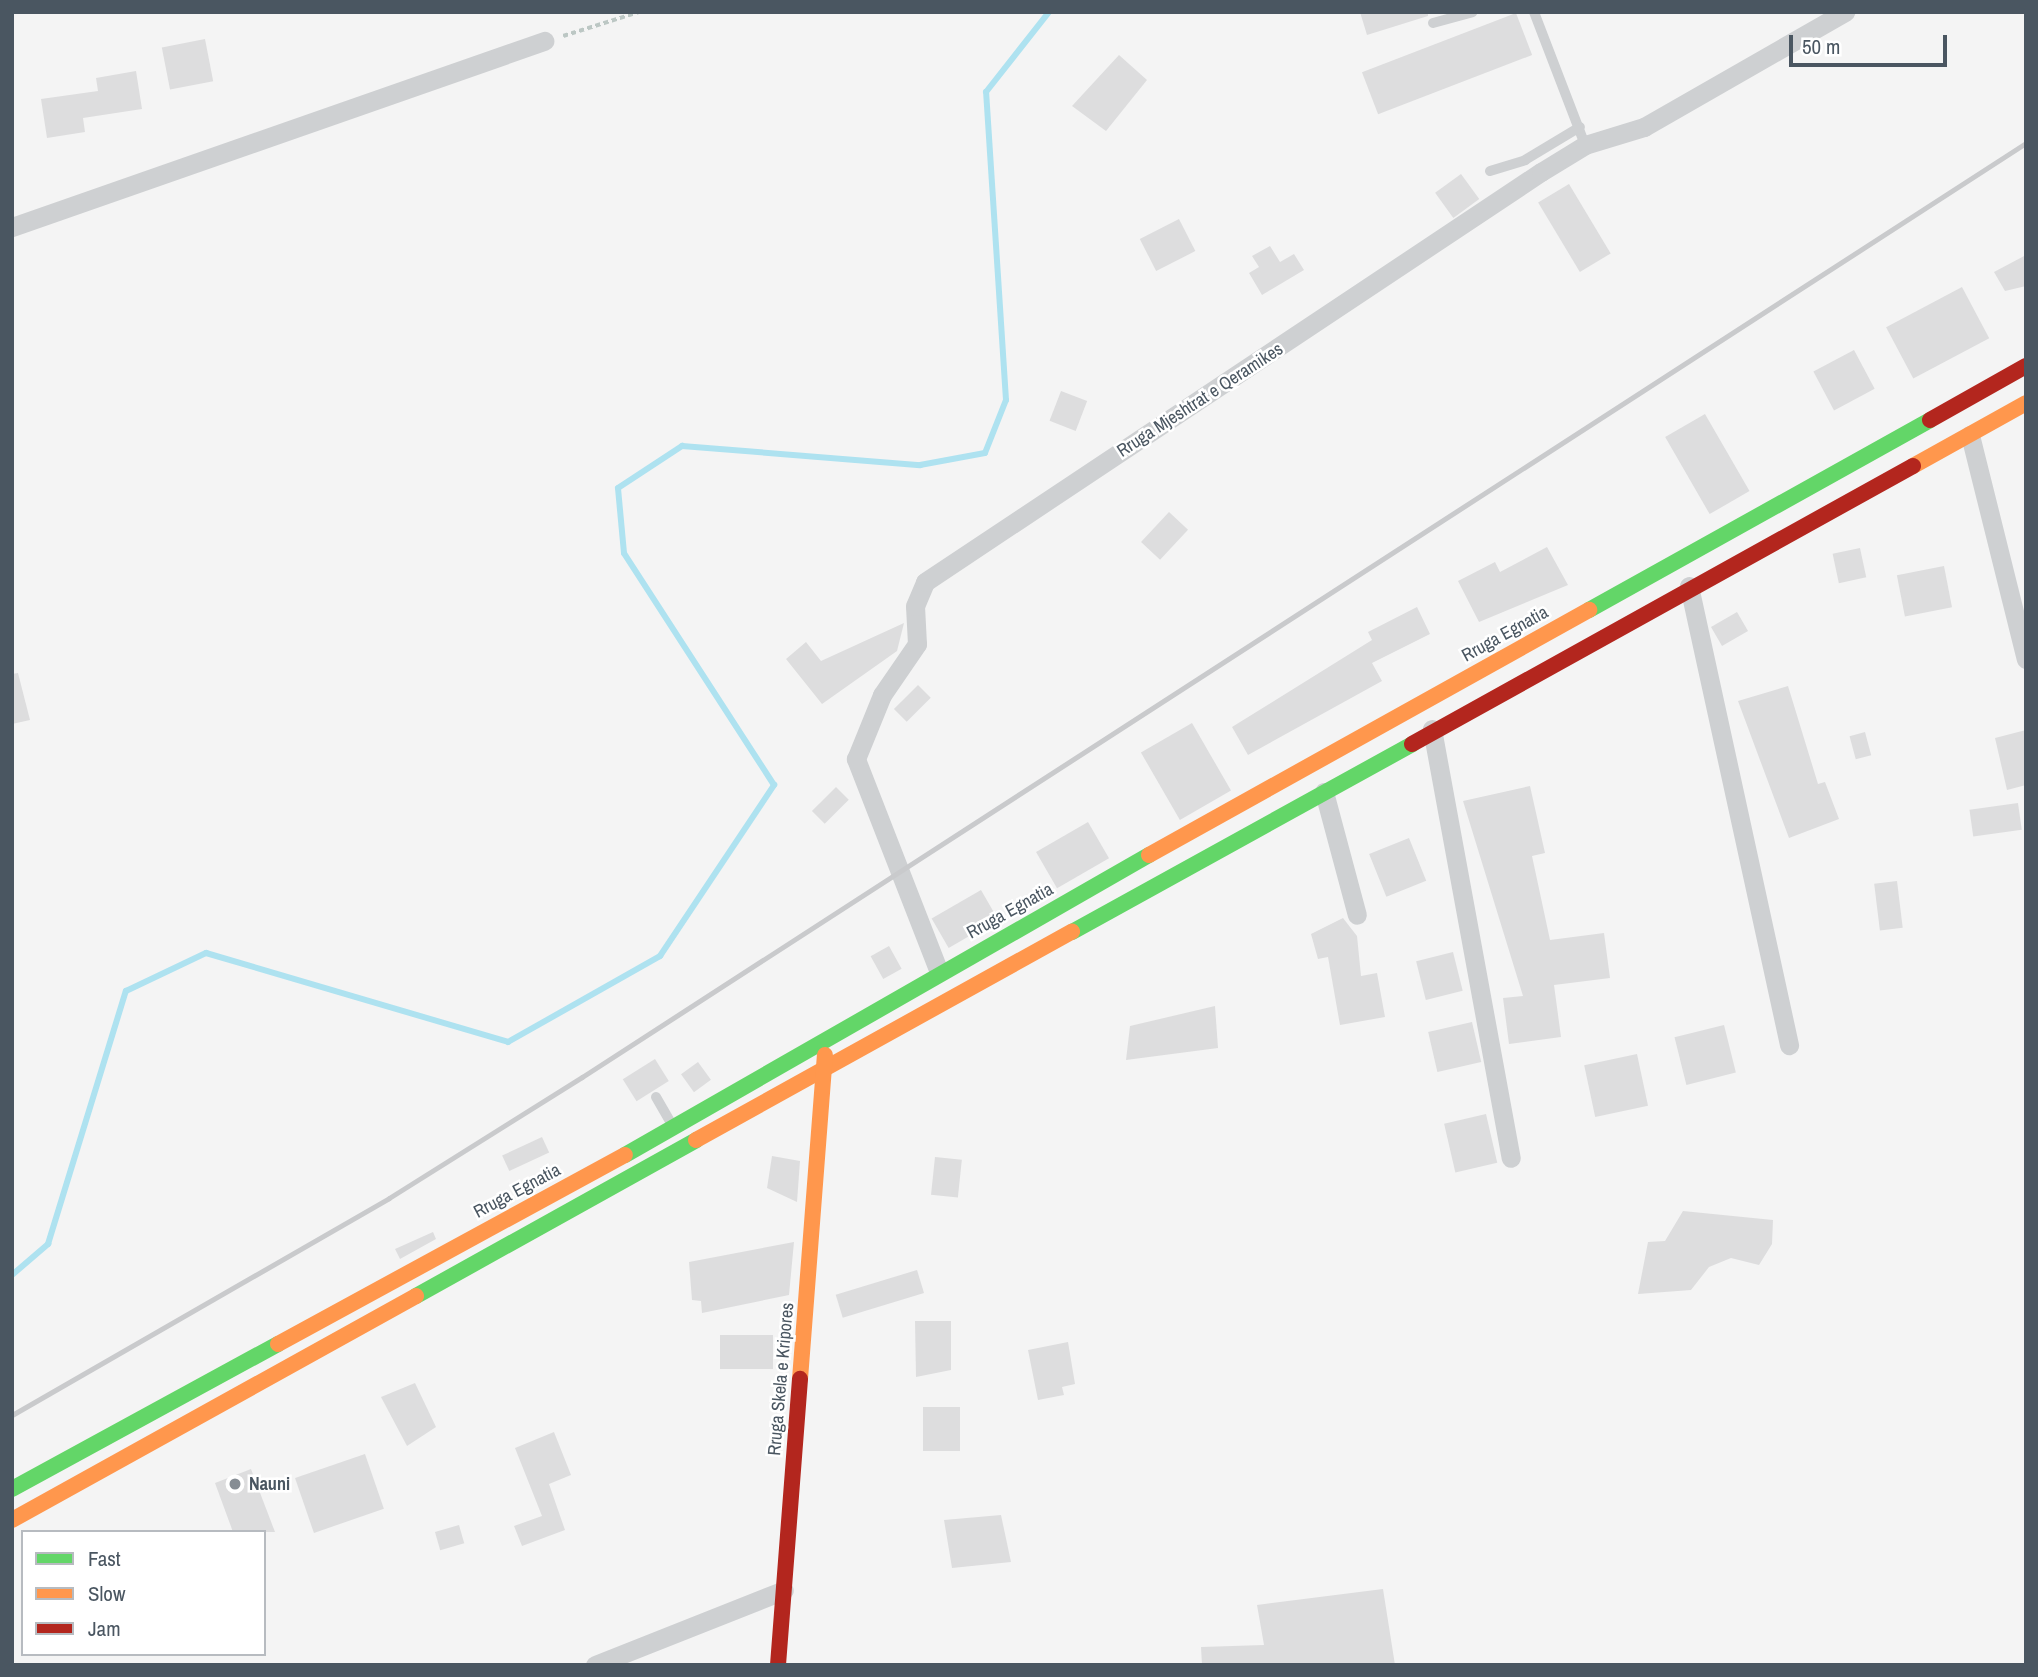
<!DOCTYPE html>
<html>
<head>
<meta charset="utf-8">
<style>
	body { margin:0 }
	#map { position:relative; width:2038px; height:1677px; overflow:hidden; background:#f4f4f4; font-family:"Archivo Narrow",sans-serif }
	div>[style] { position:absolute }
	.stream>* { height:6px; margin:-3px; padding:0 3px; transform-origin:3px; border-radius:3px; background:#aee2f0 }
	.building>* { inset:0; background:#ddddde; transform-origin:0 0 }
	.path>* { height:3.5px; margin-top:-1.75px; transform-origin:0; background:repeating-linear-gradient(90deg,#bcc7c4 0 5px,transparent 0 8.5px) }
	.lane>* { height:10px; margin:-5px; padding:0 5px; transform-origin:5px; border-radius:5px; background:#ced0d2 }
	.street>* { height:19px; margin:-9.5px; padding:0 9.5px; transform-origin:9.5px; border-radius:9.5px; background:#ced0d2 }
	.fast>* { height:16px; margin:-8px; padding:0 8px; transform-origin:8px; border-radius:8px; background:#63d668 }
	.slow>* { height:16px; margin:-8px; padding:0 8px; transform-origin:8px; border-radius:8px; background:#ff974d }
	.jam>* { height:16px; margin:-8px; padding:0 8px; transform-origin:8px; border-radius:8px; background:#b3261e }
	.rail>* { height:5px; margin:-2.5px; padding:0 2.5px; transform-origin:2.5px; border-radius:2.5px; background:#c9cacc }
	.dots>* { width:19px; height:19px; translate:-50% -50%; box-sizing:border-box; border:4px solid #fff; border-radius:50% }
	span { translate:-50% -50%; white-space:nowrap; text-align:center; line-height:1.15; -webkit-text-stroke:5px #fff; paint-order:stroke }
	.street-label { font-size:18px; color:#4a5661 }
	.poi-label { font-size:18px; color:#4a5661; font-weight:700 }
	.left { translate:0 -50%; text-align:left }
	.frame { position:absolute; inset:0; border:14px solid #4a5661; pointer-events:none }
	.legend { position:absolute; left:21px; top:1530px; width:245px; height:126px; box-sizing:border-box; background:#fff; border:2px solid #b7bbc0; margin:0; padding:9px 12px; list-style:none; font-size:21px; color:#4a5661 }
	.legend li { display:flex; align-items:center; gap:14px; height:35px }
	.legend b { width:35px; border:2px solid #b7bbc0 }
	.scale { position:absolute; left:1789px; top:35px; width:158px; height:32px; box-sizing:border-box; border:4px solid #4a5661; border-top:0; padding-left:9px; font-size:21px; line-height:24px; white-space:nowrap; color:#4a5661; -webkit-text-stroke:5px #fff; paint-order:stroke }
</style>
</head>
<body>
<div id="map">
	<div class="stream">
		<i style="left:12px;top:1275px;width:48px;rotate:-40.7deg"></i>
		<i style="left:48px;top:1244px;width:265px;rotate:-72.9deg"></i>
		<i style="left:126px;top:991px;width:89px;rotate:-25.4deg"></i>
		<i style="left:206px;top:953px;width:315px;rotate:16.4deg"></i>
		<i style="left:508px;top:1042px;width:175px;rotate:-29.5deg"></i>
		<i style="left:660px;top:956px;width:206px;rotate:-56.3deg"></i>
		<i style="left:774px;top:785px;width:276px;rotate:-122.9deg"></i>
		<i style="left:624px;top:553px;width:65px;rotate:-95.3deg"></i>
		<i style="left:618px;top:488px;width:77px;rotate:-33.3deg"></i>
		<i style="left:682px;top:446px;width:239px;rotate:4.6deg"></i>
		<i style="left:920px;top:465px;width:66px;rotate:-10.5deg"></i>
		<i style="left:985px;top:453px;width:57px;rotate:-68.4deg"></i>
		<i style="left:1006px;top:400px;width:309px;rotate:-93.7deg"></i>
		<i style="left:986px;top:92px;width:102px;rotate:-51.8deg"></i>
	</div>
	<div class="building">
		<i style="clip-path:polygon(1360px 12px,1428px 12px,1428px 16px,1367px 35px)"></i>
		<i style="left:1516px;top:13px;width:45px;height:165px;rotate:69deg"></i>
		<i style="left:205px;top:39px;width:43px;height:44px;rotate:79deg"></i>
		<i style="clip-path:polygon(1119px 55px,1147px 80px,1106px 131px,1072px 106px)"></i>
		<i style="clip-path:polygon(136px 71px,142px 109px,83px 118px,85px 132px,47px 138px,41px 99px,98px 91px,96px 78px)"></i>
		<i style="left:1461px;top:174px;width:31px;height:32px;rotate:54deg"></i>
		<i style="left:1569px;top:184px;width:81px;height:36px;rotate:59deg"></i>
		<i style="left:1179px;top:219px;width:36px;height:44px;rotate:63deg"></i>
		<i style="clip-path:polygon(1270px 246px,1280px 262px,1294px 254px,1304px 270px,1262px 295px,1249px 273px,1259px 267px,1252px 256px)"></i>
		<i style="clip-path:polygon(2026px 255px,2026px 286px,2005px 291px,1994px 272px)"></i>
		<i style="left:1962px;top:287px;width:58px;height:86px;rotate:62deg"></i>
		<i style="left:1854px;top:350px;width:44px;height:46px;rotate:62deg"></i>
		<i style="left:1061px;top:391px;width:28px;height:32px;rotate:21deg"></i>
		<i style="left:1705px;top:414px;width:89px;height:46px;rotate:60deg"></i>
		<i style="left:1169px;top:512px;width:26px;height:41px;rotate:43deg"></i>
		<i style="clip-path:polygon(1547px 547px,1568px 585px,1479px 622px,1458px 581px,1495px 562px,1500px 572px)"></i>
		<i style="left:1860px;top:548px;width:30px;height:28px;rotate:78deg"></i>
		<i style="left:1944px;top:566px;width:42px;height:48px;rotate:79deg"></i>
		<i style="clip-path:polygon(1417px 607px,1430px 634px,1372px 663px,1382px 681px,1248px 755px,1232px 727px,1372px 640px,1368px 632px)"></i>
		<i style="left:1737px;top:612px;width:22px;height:30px;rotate:60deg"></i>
		<i style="clip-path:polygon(904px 623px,897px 651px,822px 704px,786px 659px,806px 642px,821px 661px)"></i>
		<i style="clip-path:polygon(18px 673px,30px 720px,12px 724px,12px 674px)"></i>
		<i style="left:918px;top:685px;width:18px;height:34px;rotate:45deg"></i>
		<i style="clip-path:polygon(1788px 686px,1818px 784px,1825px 782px,1839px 819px,1789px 838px,1738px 701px)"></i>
		<i style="left:1192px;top:723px;width:78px;height:59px;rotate:60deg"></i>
		<i style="clip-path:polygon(2026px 730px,2026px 785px,2007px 790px,1995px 738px)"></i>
		<i style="left:1865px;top:732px;width:24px;height:16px;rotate:75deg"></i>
		<i style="clip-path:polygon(1530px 786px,1545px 853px,1532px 856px,1550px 940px,1604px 933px,1610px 978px,1554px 985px,1561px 1037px,1509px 1044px,1503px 998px,1523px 996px,1463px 801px)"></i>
		<i style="left:836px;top:787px;width:18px;height:34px;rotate:45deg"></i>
		<i style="left:2018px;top:803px;width:27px;height:49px;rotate:82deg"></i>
		<i style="left:1088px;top:822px;width:42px;height:60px;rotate:60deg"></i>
		<i style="left:1409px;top:838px;width:46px;height:43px;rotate:68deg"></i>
		<i style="left:1897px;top:881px;width:47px;height:23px;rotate:83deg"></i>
		<i style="left:981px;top:890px;width:34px;height:57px;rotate:60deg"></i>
		<i style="clip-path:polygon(1343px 918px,1357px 936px,1361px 976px,1377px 973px,1385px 1017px,1340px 1025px,1328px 957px,1318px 959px,1311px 934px)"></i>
		<i style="left:889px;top:946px;width:26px;height:21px;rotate:61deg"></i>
		<i style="left:1453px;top:952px;width:40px;height:38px;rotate:76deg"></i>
		<i style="clip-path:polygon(1215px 1006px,1218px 1048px,1126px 1060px,1130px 1026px)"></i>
		<i style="left:1472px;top:1022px;width:41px;height:45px;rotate:77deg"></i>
		<i style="left:1724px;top:1025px;width:49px;height:51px;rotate:76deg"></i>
		<i style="left:1637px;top:1054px;width:53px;height:54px;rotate:78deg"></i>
		<i style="left:655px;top:1059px;width:26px;height:38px;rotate:58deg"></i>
		<i style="left:698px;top:1062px;width:22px;height:21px;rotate:54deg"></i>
		<i style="left:1486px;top:1114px;width:50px;height:43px;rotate:77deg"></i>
		<i style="left:542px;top:1137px;width:17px;height:44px;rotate:65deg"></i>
		<i style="clip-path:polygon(772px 1156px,800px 1161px,797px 1202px,767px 1188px)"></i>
		<i style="left:935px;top:1157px;width:27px;height:38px;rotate:6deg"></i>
		<i style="clip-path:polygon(1683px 1211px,1773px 1220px,1772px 1244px,1759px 1265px,1731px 1258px,1709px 1267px,1691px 1290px,1638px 1294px,1648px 1242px,1665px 1241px)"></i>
		<i style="clip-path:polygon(433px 1232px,436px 1239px,400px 1259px,395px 1249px)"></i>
		<i style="clip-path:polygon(794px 1242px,789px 1295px,702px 1313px,701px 1301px,692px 1300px,689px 1262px)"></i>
		<i style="left:917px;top:1270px;width:24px;height:85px;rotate:73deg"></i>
		<i style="clip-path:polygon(915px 1321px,951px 1321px,951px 1370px,916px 1377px)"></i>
		<i style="left:720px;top:1335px;width:53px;height:34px"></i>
		<i style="clip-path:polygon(1068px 1342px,1075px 1384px,1062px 1387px,1064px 1395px,1038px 1400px,1028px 1350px)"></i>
		<i style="clip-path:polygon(415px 1383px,436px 1427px,407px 1446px,381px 1397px)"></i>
		<i style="left:923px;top:1407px;width:37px;height:44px"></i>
		<i style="clip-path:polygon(554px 1432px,571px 1475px,549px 1484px,565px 1530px,522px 1546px,514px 1526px,542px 1516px,515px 1448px)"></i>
		<i style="left:365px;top:1454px;width:58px;height:74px;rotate:71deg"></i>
		<i style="clip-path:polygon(251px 1469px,275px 1532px,233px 1532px,215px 1483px)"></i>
		<i style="clip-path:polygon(1001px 1515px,1011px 1562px,952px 1568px,944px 1520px)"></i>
		<i style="left:459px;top:1525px;width:19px;height:25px;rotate:74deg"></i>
		<i style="clip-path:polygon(1383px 1589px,1395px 1665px,1202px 1665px,1201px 1647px,1264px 1645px,1257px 1605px)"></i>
	</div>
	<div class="path">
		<i style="left:563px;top:36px;width:80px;rotate:-17.5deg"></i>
	</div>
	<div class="lane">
		<i style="left:1534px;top:12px;width:142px;rotate:69deg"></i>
		<i style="left:1433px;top:23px;width:41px;rotate:-15.4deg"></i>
		<i style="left:1490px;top:171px;width:37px;rotate:-17deg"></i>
		<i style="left:1525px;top:160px;width:64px;rotate:-31deg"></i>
		<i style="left:656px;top:1097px;width:32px;rotate:60deg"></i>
	</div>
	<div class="street">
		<i style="left:12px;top:227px;width:564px;rotate:-19.27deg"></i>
		<i style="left:1970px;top:435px;width:231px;rotate:76deg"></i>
		<i style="left:1689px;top:586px;width:470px;rotate:77.7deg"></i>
		<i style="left:1432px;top:729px;width:436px;rotate:79.6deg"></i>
		<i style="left:1324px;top:792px;width:127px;rotate:75deg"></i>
		<i style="left:939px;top:972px;width:229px;rotate:-111.3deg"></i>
		<i style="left:856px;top:759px;width:69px;rotate:-67.9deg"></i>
		<i style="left:882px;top:695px;width:62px;rotate:-55.5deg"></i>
		<i style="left:917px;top:644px;width:38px;rotate:-93deg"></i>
		<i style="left:915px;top:606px;width:26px;rotate:-67deg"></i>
		<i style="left:925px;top:582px;width:740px;rotate:-33.65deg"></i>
		<i style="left:1541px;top:172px;width:52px;rotate:-31.5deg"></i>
		<i style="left:1585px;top:145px;width:62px;rotate:-17deg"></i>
		<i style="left:1644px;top:127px;width:232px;rotate:-29.8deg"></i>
		<i style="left:595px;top:1665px;width:203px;rotate:-21.6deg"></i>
	</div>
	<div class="fast">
		<i style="left:1589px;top:610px;width:390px;rotate:-29.1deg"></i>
		<i style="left:1072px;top:932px;width:389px;rotate:-28.9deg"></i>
		<i style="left:625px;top:1155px;width:604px;rotate:-29.79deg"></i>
		<i style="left:416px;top:1296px;width:321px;rotate:-29.1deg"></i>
		<i style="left:12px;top:1489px;width:303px;rotate:-28.6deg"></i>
	</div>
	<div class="slow">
		<i style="left:1913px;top:466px;width:129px;rotate:-29.1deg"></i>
		<i style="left:1149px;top:855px;width:504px;rotate:-29.11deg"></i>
		<i style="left:696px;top:1140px;width:430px;rotate:-29deg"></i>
		<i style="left:278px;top:1344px;width:395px;rotate:-28.6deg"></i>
		<i style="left:800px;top:1379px;width:325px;rotate:-85.6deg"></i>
		<i style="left:12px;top:1520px;width:462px;rotate:-29deg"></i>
	</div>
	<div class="jam">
		<i style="left:1930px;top:420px;width:110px;rotate:-29.4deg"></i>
		<i style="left:1412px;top:744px;width:573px;rotate:-29.03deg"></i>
		<i style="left:778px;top:1665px;width:287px;rotate:-85.6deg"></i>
	</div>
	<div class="rail">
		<i style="left:12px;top:1415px;width:435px;rotate:-29.9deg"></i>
		<i style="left:389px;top:1198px;width:228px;rotate:-32.1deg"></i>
		<i style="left:582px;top:1077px;width:1720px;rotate:-32.9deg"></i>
	</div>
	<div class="dots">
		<i style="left:235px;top:1484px;background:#868d94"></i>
	</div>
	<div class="street-label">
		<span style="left:1200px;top:400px;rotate:-33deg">Rruga Mjeshtrat e Qeramikes</span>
		<span style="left:1505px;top:634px;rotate:-29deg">Rruga Egnatia</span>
		<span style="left:1010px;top:911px;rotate:-29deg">Rruga Egnatia</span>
		<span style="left:517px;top:1191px;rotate:-28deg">Rruga Egnatia</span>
		<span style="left:781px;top:1379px;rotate:-85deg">Rruga Skela e Kripores</span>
	</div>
	<div class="poi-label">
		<span class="left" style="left:249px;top:1484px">Nauni</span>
	</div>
	<div class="frame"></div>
	<ul class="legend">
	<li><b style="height:9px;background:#63d668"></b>Fast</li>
	<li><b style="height:9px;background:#ff974d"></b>Slow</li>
	<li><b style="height:9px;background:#b3261e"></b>Jam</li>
	</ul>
	<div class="scale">50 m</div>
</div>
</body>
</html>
